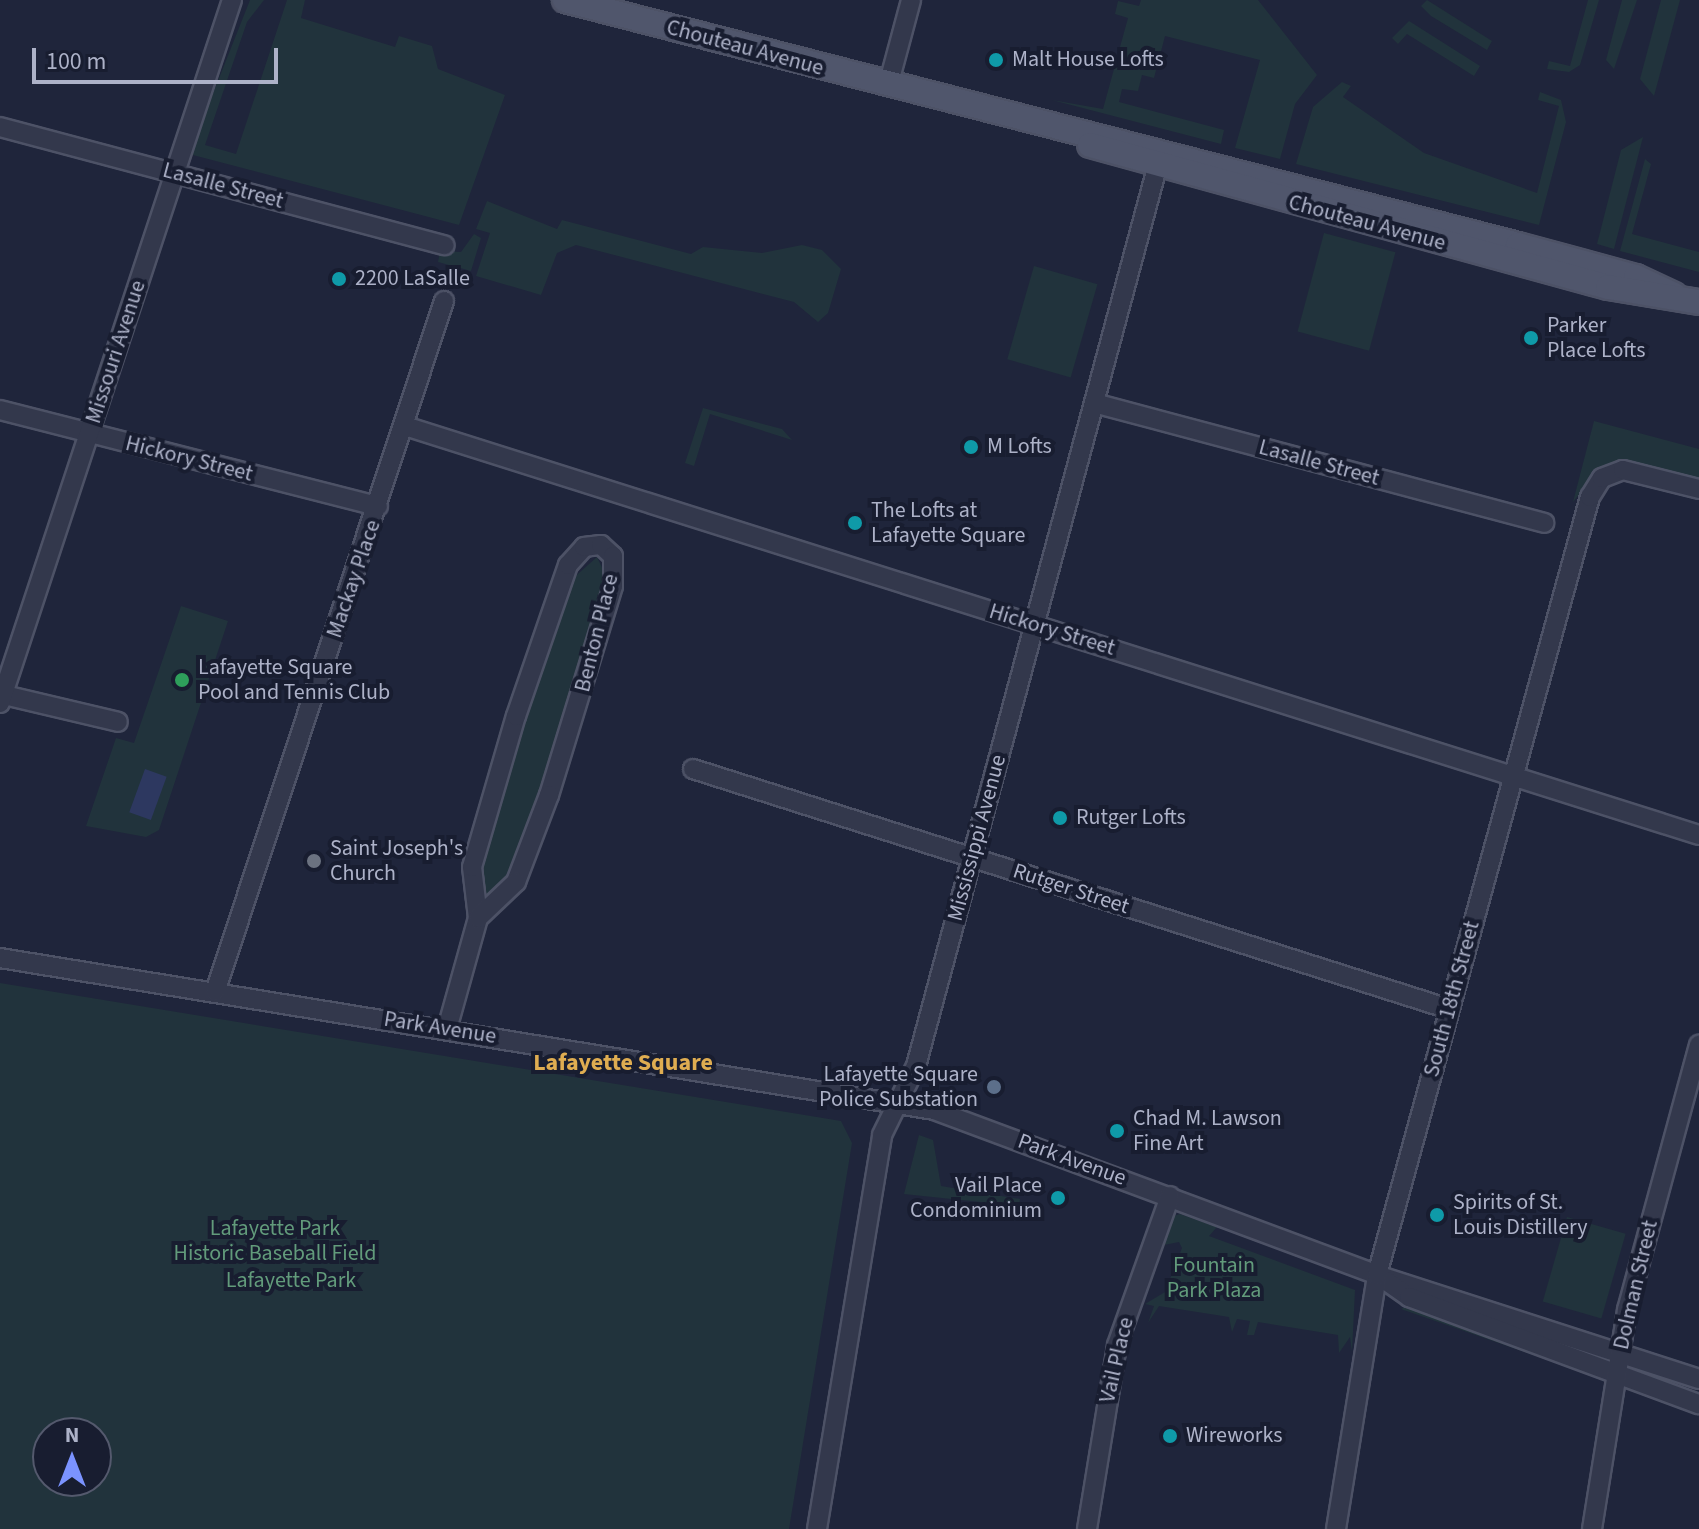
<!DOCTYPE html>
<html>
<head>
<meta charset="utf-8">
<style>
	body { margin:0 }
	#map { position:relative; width:1699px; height:1529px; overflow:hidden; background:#1f253b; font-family:"Source Sans 3",sans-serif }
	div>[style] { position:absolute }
	.green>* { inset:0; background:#21333c; transform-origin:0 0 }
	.water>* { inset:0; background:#2d3860; transform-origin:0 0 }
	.roads { filter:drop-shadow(2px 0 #4d5266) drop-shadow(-2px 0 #4d5266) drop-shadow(0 2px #4d5266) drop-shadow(0 -2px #4d5266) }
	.minor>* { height:18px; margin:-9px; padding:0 9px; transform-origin:9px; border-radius:9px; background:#33384c }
	.major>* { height:24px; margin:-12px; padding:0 12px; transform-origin:12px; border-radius:12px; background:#50566c }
	.dots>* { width:22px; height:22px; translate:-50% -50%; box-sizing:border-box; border:4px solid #181d30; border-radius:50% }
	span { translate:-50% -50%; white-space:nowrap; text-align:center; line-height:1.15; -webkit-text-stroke:8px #181d30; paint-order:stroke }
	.street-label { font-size:22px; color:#adb2c8 }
	.poi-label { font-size:22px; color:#adb2c8 }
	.left { translate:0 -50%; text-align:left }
	.right { translate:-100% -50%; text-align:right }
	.park-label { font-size:22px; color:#629b7b }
	.neighbourhood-label { font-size:24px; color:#dfad51; font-weight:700 }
	.north { position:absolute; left:32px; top:1417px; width:80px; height:80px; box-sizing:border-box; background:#181d30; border:2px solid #54596d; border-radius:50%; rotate:0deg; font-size:22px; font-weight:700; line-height:32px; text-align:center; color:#adb2c8 }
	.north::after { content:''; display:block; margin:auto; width:28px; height:36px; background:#7b93ff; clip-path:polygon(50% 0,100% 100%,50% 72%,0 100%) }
	.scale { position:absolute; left:32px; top:48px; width:246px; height:36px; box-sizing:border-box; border:4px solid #adb2c8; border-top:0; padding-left:10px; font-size:24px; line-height:28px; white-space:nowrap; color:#adb2c8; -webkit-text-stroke:6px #181d30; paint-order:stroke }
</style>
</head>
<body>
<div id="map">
	<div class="green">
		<i style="clip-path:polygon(250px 0,264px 0,247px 22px,205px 145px,236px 154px,287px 0,305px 0,301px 18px,395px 47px,399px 36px,432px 46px,438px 69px,505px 95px,459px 225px,189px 154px)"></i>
		<i style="clip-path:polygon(1141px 0,1258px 0,1317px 75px,1295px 104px,1280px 159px,1235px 148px,1260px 60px,1165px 36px,1154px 78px,1142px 75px,1138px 91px,1122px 89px,1119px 102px,1224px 130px,1221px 144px,1052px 100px,1103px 109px,1128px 18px,1115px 14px,1118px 1px,1139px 6px)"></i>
		<i style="clip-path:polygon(1427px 0,1492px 41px,1487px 50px,1431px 16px,1421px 6px)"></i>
		<i style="clip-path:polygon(1588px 0,1599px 0,1580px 65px,1569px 72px,1547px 69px,1549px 61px,1570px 66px)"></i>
		<i style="clip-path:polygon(1622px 0,1637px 0,1614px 69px,1606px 60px)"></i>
		<i style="clip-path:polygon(1661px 0,1680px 0,1654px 96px,1640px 79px)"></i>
		<i style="clip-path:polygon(1409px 21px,1480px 66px,1474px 76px,1407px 34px,1398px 44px,1392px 38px)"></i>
		<i style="clip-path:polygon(1342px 82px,1351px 86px,1343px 97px,1424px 153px,1537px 193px,1559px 106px,1538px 100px,1540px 92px,1561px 100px,1566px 122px,1539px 225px,1296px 164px,1313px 107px)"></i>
		<i style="clip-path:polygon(1643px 137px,1614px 249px,1597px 244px,1621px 150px)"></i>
		<i style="clip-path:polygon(1645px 159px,1651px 164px,1632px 234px,1699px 252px,1699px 272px,1620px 251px)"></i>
		<i style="clip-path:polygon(487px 201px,557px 229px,562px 220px,691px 254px,703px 247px,762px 253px,802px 245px,822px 250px,841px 269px,828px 313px,818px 322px,794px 302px,576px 245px,557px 253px,541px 295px,476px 276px,490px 233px,476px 229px)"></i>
		<i style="left:1324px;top:233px;width:74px;height:102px;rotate:15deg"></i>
		<i style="clip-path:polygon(474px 234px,481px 238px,471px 271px,438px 262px,440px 251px,461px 252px)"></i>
		<i style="left:1034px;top:266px;width:66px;height:97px;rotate:16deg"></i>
		<i style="clip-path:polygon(703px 408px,782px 429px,792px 440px,710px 414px,694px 466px,685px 463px)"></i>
		<i style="clip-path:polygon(1594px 421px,1699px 449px,1699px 480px,1618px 462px,1601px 467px,1573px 502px)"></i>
		<i style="clip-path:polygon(597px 557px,607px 578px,573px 704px,514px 872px,495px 901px,481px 898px,477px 867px,507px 763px,571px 580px)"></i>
		<i style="clip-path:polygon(181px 606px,228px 621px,159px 830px,146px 837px,86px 826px,116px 738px,134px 743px)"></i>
		<i style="clip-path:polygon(evenodd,0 983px,841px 1121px,852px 1143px,789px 1529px,0 1529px,0 983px,48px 1433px,96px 1433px,96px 1481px,48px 1481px,48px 1433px)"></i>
		<i style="clip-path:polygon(919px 1135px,933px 1140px,941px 1186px,1020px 1199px,1019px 1206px,904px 1194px)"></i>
		<i style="clip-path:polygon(1180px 1214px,1217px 1227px,1209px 1236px,1355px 1290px,1352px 1352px,1350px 1337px,1339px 1353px,1338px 1335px,1258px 1322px,1254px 1335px,1247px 1335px,1250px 1321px,1237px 1319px,1232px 1332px,1229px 1317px,1159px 1306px,1148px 1323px,1154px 1306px,1145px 1304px,1165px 1292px,1182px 1248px,1179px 1242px,1159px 1246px,1170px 1217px)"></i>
		<i style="left:1567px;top:1217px;width:61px;height:88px;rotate:16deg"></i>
		<i style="clip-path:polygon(1407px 1306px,1431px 1313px,1565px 1366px,1401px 1309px)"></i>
	</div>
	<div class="water">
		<i style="left:145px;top:769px;width:23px;height:46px;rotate:20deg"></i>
	</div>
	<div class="roads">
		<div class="minor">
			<i style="left:888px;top:86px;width:89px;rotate:-75deg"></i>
			<i style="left:0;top:127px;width:460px;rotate:14.9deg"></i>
			<i style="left:1094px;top:403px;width:466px;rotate:14.9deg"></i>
			<i style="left:0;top:410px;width:390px;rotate:14.3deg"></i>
			<i style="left:405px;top:426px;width:1357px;rotate:17.54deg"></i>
			<i style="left:0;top:694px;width:121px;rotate:13.3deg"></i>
			<i style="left:0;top:703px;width:740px;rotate:-71.74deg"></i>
			<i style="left:693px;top:769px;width:793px;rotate:17.61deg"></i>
			<i style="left:0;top:958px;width:946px;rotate:9.24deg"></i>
			<i style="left:934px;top:1110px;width:473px;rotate:20.4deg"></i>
			<i style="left:1377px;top:1275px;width:338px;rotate:17.9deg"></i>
			<i style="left:215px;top:992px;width:728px;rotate:-71.66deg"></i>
			<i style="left:447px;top:1029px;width:115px;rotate:-74.4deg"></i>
			<i style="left:478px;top:918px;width:51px;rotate:-96.7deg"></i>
			<i style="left:472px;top:867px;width:157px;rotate:-73.8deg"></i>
			<i style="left:516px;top:716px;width:160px;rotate:-71deg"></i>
			<i style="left:568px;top:565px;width:24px;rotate:-48deg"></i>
			<i style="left:584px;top:547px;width:17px;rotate:-7deg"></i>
			<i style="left:601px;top:545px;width:16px;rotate:43deg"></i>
			<i style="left:613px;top:556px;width:30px;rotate:90deg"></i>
			<i style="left:613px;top:586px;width:219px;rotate:107deg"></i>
			<i style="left:549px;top:795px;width:93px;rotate:110.8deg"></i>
			<i style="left:516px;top:882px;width:52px;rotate:136.5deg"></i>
			<i style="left:1379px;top:1276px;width:37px;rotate:35deg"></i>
			<i style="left:1409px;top:1297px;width:309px;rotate:20.3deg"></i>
			<i style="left:817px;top:1529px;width:399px;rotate:-80.6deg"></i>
			<i style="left:882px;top:1135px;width:77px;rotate:-63.8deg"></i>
			<i style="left:916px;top:1066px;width:945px;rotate:-74.98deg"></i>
			<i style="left:1087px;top:1529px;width:186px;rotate:-80.7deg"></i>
			<i style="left:1117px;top:1345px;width:158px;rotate:-70.4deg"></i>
			<i style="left:1336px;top:1529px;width:257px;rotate:-80.8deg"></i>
			<i style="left:1377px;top:1275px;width:807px;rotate:-74.69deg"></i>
			<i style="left:1590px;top:497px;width:22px;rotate:-58deg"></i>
			<i style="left:1602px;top:478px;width:22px;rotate:-21deg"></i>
			<i style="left:1623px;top:470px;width:78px;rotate:14deg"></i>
			<i style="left:1592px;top:1529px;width:222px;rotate:-80.9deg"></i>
			<i style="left:1627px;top:1310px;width:275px;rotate:-74.8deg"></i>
		</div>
		<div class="major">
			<i style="left:565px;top:0;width:984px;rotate:14.42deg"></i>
			<i style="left:1518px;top:245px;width:122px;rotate:15.2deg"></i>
			<i style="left:1636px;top:277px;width:42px;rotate:25.3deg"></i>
			<i style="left:1090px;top:145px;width:537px;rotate:15.33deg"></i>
			<i style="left:1608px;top:287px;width:92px;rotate:9.4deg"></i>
		</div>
	</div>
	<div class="dots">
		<i style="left:996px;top:60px;background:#0f9aa8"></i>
		<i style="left:339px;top:279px;background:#0f9aa8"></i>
		<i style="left:1531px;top:338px;background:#0f9aa8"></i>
		<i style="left:971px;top:447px;background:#0f9aa8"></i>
		<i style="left:855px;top:523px;background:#0f9aa8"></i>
		<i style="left:182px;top:680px;background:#2e9e5b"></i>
		<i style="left:1060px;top:818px;background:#0f9aa8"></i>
		<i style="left:314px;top:861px;background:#6b7280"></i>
		<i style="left:994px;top:1087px;background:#5c6f8a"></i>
		<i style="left:1117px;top:1131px;background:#0f9aa8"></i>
		<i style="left:1058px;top:1198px;background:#0f9aa8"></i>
		<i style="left:1437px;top:1215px;background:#0f9aa8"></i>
		<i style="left:1170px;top:1436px;background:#0f9aa8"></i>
	</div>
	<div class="street-label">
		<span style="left:745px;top:48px;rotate:15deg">Chouteau Avenue</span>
		<span style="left:223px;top:186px;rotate:15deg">Lasalle Street</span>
		<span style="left:1367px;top:223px;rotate:15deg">Chouteau Avenue</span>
		<span style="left:116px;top:352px;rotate:-72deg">Missouri Avenue</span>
		<span style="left:189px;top:459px;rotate:14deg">Hickory Street</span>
		<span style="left:1319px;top:463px;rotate:15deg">Lasalle Street</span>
		<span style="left:354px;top:579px;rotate:-71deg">Mackay Place</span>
		<span style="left:1052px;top:630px;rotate:17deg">Hickory Street</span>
		<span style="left:597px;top:633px;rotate:-76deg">Benton Place</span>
		<span style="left:977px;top:838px;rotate:-75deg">Mississippi Avenue</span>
		<span style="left:1071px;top:889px;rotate:18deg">Rutger Street</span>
		<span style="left:1452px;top:999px;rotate:-75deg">South 18th Street</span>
		<span style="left:440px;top:1028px;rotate:9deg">Park Avenue</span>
		<span style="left:1072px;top:1160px;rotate:20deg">Park Avenue</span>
		<span style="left:1636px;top:1285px;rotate:-77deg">Dolman Street</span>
		<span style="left:1117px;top:1360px;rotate:-77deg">Vail Place</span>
	</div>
	<div class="poi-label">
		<span class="left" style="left:1012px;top:60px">Malt House Lofts</span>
		<span class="left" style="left:355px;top:279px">2200 LaSalle</span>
		<span class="left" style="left:1547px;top:338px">Parker<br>Place Lofts</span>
		<span class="left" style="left:987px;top:447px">M Lofts</span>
		<span class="left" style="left:871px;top:523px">The Lofts at<br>Lafayette Square</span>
		<span class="left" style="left:198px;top:680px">Lafayette Square<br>Pool and Tennis Club</span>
		<span class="left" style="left:1076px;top:818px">Rutger Lofts</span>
		<span class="left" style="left:330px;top:861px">Saint Joseph's<br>Church</span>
		<span class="right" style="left:978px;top:1087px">Lafayette Square<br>Police Substation</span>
		<span class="left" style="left:1133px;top:1131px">Chad M. Lawson<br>Fine Art</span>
		<span class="right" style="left:1042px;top:1198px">Vail Place<br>Condominium</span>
		<span class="left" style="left:1453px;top:1215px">Spirits of St.<br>Louis Distillery</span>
		<span class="left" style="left:1186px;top:1436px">Wireworks</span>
	</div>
	<div class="park-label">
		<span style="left:275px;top:1241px">Lafayette Park<br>Historic Baseball Field</span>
		<span style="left:1214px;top:1278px">Fountain<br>Park Plaza</span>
		<span style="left:291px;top:1281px">Lafayette Park</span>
	</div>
	<div class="neighbourhood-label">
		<span style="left:623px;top:1063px">Lafayette Square</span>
	</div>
	<div class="north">N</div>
	<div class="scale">100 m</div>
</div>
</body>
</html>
